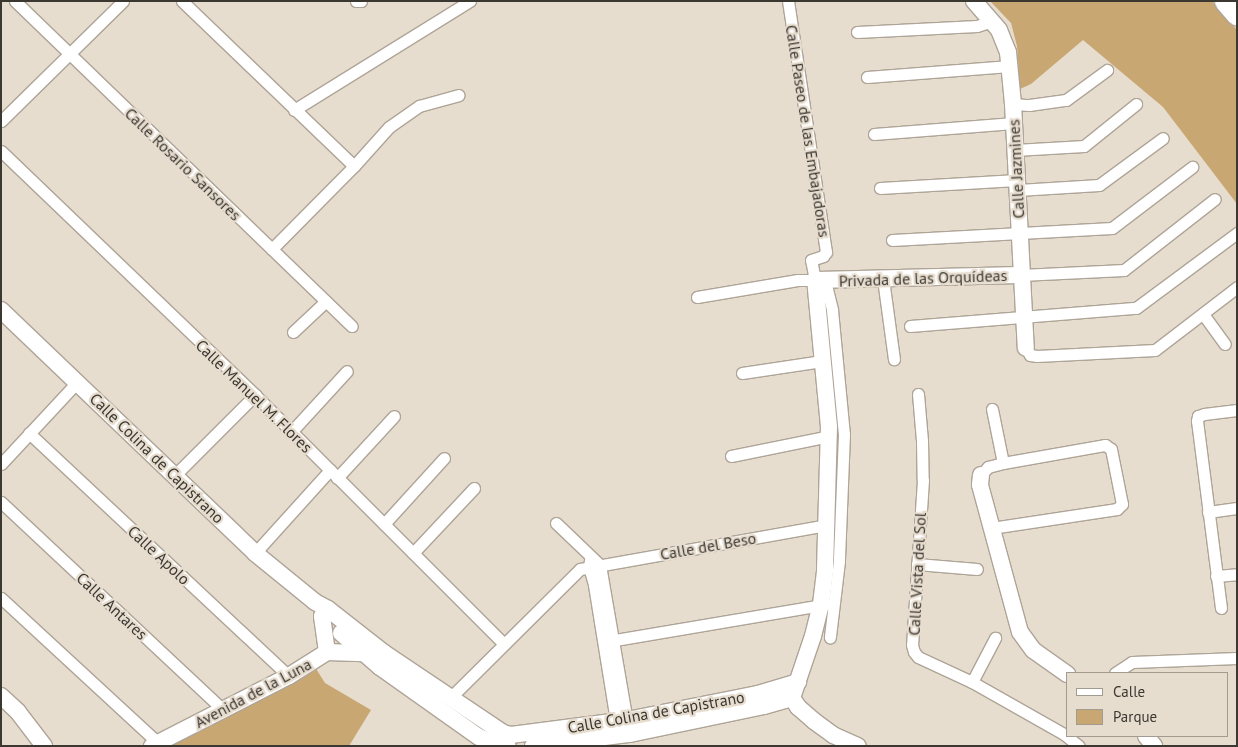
<!DOCTYPE html>
<html>
<head>
<meta charset="utf-8">
<style>
	body { margin:0 }
	#map { position:relative; width:1238px; height:747px; overflow:hidden; background:#e7ddcf; font-family:"PT Sans",sans-serif }
	div>[style] { position:absolute }
	.green>* { inset:0; background:#c8a773 }
	.roads { filter:drop-shadow(1px 0 #aea497) drop-shadow(-1px 0 #aea497) drop-shadow(0 1px #aea497) drop-shadow(0 -1px #aea497) }
	.street>* { height:11px; margin:-5.5px; padding:0 5.5px; transform-origin:5.5px; border-radius:5.5px; background:#fff }
	.secondary>* { height:16px; margin:-8px; padding:0 8px; transform-origin:8px; border-radius:8px; background:#fff }
	.highway>* { height:21px; margin:-10.5px; padding:0 10.5px; transform-origin:10.5px; border-radius:10.5px; background:#fff }
	span { translate:-50% -50%; white-space:nowrap; text-align:center; line-height:1.15; -webkit-text-stroke:4.5px #e7ddcf; paint-order:stroke }
	.street-label { font-size:16px; color:#3b3731 }
	.frame { position:absolute; inset:0; border:2px solid #3b3731; pointer-events:none }
	.legend { position:absolute; left:1066px; top:672px; width:162px; height:65px; box-sizing:border-box; background:#e7ddcf; border:1px solid #a29b90; margin:0; padding:6px 9px; list-style:none; font-size:15px; color:#3b3731 }
	.legend li { display:flex; align-items:center; gap:10px; height:25px }
	.legend b { width:25px; border:1px solid #a29b90 }
</style>
</head>
<body>
<div id="map">
	<div class="green">
		<i style="clip-path:polygon(990px 1px,1212px 1px,1237px 30px,1237px 204px,1163px 107px,1083px 40px,1031px 84px,1020px 89px,1017px 46px,1011px 23px)"></i>
		<i style="clip-path:polygon(315px 667px,325px 683px,371px 710px,349px 746px,162px 746px)"></i>
	</div>
	<div class="roads">
		<div class="street">
			<i style="left:15px;top:1px;width:468px;rotate:44deg"></i>
			<i style="left:182px;top:1px;width:238px;rotate:43.8deg"></i>
			<i style="left:354px;top:166px;width:117px;rotate:134.7deg"></i>
			<i style="left:356px;top:1px;width:5px"></i>
			<i style="left:857px;top:32px;width:120px;rotate:-2.9deg"></i>
			<i style="left:977px;top:26px;width:16px;rotate:-18deg"></i>
			<i style="left:867px;top:77px;width:143px;rotate:-4.4deg"></i>
			<i style="left:1013px;top:104px;width:16px;rotate:4deg"></i>
			<i style="left:1029px;top:105px;width:37px;rotate:-8deg"></i>
			<i style="left:1066px;top:100px;width:51px;rotate:-36.2deg"></i>
			<i style="left:294px;top:110px;width:207px;rotate:-31.8deg"></i>
			<i style="left:1px;top:121px;width:171px;rotate:-44.5deg"></i>
			<i style="left:874px;top:134px;width:140px;rotate:-4.5deg"></i>
			<i style="left:1015px;top:150px;width:69px;rotate:-3.3deg"></i>
			<i style="left:1084px;top:146px;width:67px;rotate:-38.9deg"></i>
			<i style="left:1px;top:151px;width:352px;rotate:43.8deg"></i>
			<i style="left:255px;top:395px;width:352px;rotate:45deg"></i>
			<i style="left:354px;top:166px;width:52px;rotate:-48.1deg"></i>
			<i style="left:389px;top:127px;width:37px;rotate:-35deg"></i>
			<i style="left:419px;top:106px;width:41px;rotate:-15.4deg"></i>
			<i style="left:880px;top:188px;width:137px;rotate:-3.3deg"></i>
			<i style="left:1018px;top:190px;width:81px;rotate:-3.5deg"></i>
			<i style="left:1099px;top:185px;width:79px;rotate:-36.3deg"></i>
			<i style="left:892px;top:240px;width:220px;rotate:-3.1deg"></i>
			<i style="left:1112px;top:228px;width:101px;rotate:-37.3deg"></i>
			<i style="left:1021px;top:275px;width:103px;rotate:-2.8deg"></i>
			<i style="left:1124px;top:270px;width:115px;rotate:-38deg"></i>
			<i style="left:883px;top:279px;width:81px;rotate:82.2deg"></i>
			<i style="left:825px;top:281px;width:30px;rotate:76deg"></i>
			<i style="left:832px;top:310px;width:125px;rotate:84.5deg"></i>
			<i style="left:844px;top:434px;width:127px;rotate:92.3deg"></i>
			<i style="left:839px;top:561px;width:77px;rotate:96.8deg"></i>
			<i style="left:697px;top:297px;width:102px;rotate:-9.6deg"></i>
			<i style="left:798px;top:280px;width:17px"></i>
			<i style="left:815px;top:280px;width:20px;rotate:-101deg"></i>
			<i style="left:811px;top:260px;width:13px;rotate:-18deg"></i>
			<i style="left:823px;top:256px;width:5px;rotate:-53deg"></i>
			<i style="left:826px;top:252px;width:254px;rotate:-98.6deg"></i>
			<i style="left:1203px;top:314px;width:37px;rotate:54deg"></i>
			<i style="left:910px;top:326px;width:227px;rotate:-4.6deg"></i>
			<i style="left:1136px;top:308px;width:126px;rotate:-36.6deg"></i>
			<i style="left:293px;top:332px;width:45px;rotate:-43.2deg"></i>
			<i style="left:1026px;top:348px;width:8px;rotate:60deg"></i>
			<i style="left:1030px;top:355px;width:7px;rotate:8deg"></i>
			<i style="left:1037px;top:356px;width:118px;rotate:-2.9deg"></i>
			<i style="left:1155px;top:350px;width:103px;rotate:-37.5deg"></i>
			<i style="left:742px;top:373px;width:81px;rotate:-8.5deg"></i>
			<i style="left:918px;top:394px;width:47px;rotate:85.1deg"></i>
			<i style="left:922px;top:441px;width:39px;rotate:89deg"></i>
			<i style="left:923px;top:480px;width:165px;rotate:93.8deg"></i>
			<i style="left:912px;top:645px;width:7px;rotate:74deg"></i>
			<i style="left:914px;top:652px;width:6px;rotate:51deg"></i>
			<i style="left:918px;top:657px;width:60px;rotate:24.8deg"></i>
			<i style="left:972px;top:682px;width:106px;rotate:29.5deg"></i>
			<i style="left:1064px;top:734px;width:19px;rotate:39deg"></i>
			<i style="left:992px;top:409px;width:55px;rotate:78.5deg"></i>
			<i style="left:292px;top:431px;width:81px;rotate:-47.5deg"></i>
			<i style="left:29px;top:433px;width:356px;rotate:43.1deg"></i>
			<i style="left:731px;top:456px;width:100px;rotate:-11.5deg"></i>
			<i style="left:1px;top:464px;width:113px;rotate:-47.1deg"></i>
			<i style="left:981px;top:475px;width:11px;rotate:-49deg"></i>
			<i style="left:988px;top:467px;width:16px;rotate:-15deg"></i>
			<i style="left:1003px;top:463px;width:104px;rotate:-10deg"></i>
			<i style="left:1105px;top:445px;width:7px;rotate:34deg"></i>
			<i style="left:1111px;top:449px;width:56px;rotate:78.7deg"></i>
			<i style="left:1122px;top:504px;width:7px;rotate:135deg"></i>
			<i style="left:1117px;top:509px;width:127px;rotate:171.4deg"></i>
			<i style="left:174px;top:476px;width:115px;rotate:-45deg"></i>
			<i style="left:337px;top:478px;width:84px;rotate:-47.4deg"></i>
			<i style="left:1px;top:502px;width:304px;rotate:43.1deg"></i>
			<i style="left:1208px;top:512px;width:29px;rotate:-8deg"></i>
			<i style="left:556px;top:523px;width:61px;rotate:43.7deg"></i>
			<i style="left:600px;top:565px;width:164px;rotate:80.2deg"></i>
			<i style="left:384px;top:524px;width:89px;rotate:-47.7deg"></i>
			<i style="left:255px;top:553px;width:112px;rotate:-47.9deg"></i>
			<i style="left:413px;top:553px;width:89px;rotate:-46.8deg"></i>
			<i style="left:590px;top:560px;width:7px;rotate:98deg"></i>
			<i style="left:589px;top:567px;width:19px;rotate:74deg"></i>
			<i style="left:594px;top:585px;width:144px;rotate:80.8deg"></i>
			<i style="left:917px;top:564px;width:60px;rotate:4.8deg"></i>
			<i style="left:1216px;top:576px;width:21px;rotate:-5deg"></i>
			<i style="left:1px;top:598px;width:214px;rotate:42.7deg"></i>
			<i style="left:1221px;top:608px;width:189px;rotate:-97.3deg"></i>
			<i style="left:1197px;top:421px;width:5px;rotate:-79deg"></i>
			<i style="left:1198px;top:416px;width:6px;rotate:-18deg"></i>
			<i style="left:1204px;top:414px;width:33px;rotate:-7deg"></i>
			<i style="left:615px;top:640px;width:215px;rotate:-9.6deg"></i>
			<i style="left:1115px;top:673px;width:20px;rotate:-33deg"></i>
			<i style="left:1132px;top:662px;width:105px;rotate:-2.2deg"></i>
			<i style="left:972px;top:682px;width:50px;rotate:-62.4deg"></i>
			<i style="left:450px;top:698px;width:183px;rotate:-44.8deg"></i>
			<i style="left:580px;top:569px;width:250px;rotate:-10.1deg"></i>
		</div>
		<div class="secondary">
			<i style="left:974px;top:1px;width:38px;rotate:49deg"></i>
			<i style="left:999px;top:30px;width:24px;rotate:68deg"></i>
			<i style="left:1008px;top:52px;width:52px;rotate:84.5deg"></i>
			<i style="left:1013px;top:104px;width:244px;rotate:87deg"></i>
			<i style="left:1px;top:310px;width:352px;rotate:43.7deg"></i>
			<i style="left:255px;top:553px;width:77px;rotate:39.2deg"></i>
			<i style="left:315px;top:602px;width:15px;rotate:28deg"></i>
			<i style="left:328px;top:609px;width:71px;rotate:38.2deg"></i>
			<i style="left:384px;top:653px;width:143px;rotate:33.9deg"></i>
			<i style="left:503px;top:733px;width:8px;rotate:14deg"></i>
			<i style="left:511px;top:735px;width:117px;rotate:-7.4deg"></i>
			<i style="left:627px;top:720px;width:134px;rotate:-11.2deg"></i>
			<i style="left:758px;top:694px;width:42px;rotate:-16.7deg"></i>
			<i style="left:981px;top:475px;width:10px;rotate:96deg"></i>
			<i style="left:980px;top:485px;width:152px;rotate:74.8deg"></i>
			<i style="left:1020px;top:632px;width:22px;rotate:54deg"></i>
			<i style="left:1033px;top:650px;width:42px;rotate:35.2deg"></i>
			<i style="left:341px;top:633px;width:52px;rotate:41.1deg"></i>
			<i style="left:380px;top:667px;width:121px;rotate:35.3deg"></i>
			<i style="left:479px;top:737px;width:12px;rotate:24deg"></i>
			<i style="left:490px;top:742px;width:18px;rotate:13deg"></i>
			<i style="left:327px;top:652px;width:37px;rotate:2deg"></i>
			<i style="left:364px;top:653px;width:3px;rotate:-45deg"></i>
			<i style="left:327px;top:652px;width:36px;rotate:-98deg"></i>
			<i style="left:322px;top:616px;width:9px;rotate:-49deg"></i>
			<i style="left:786px;top:689px;width:22px;rotate:56deg"></i>
			<i style="left:798px;top:707px;width:21px;rotate:41deg"></i>
			<i style="left:814px;top:721px;width:24px;rotate:36deg"></i>
			<i style="left:833px;top:735px;width:27px;rotate:24deg"></i>
			<i style="left:1px;top:696px;width:23px;rotate:43deg"></i>
			<i style="left:18px;top:712px;width:43px;rotate:52.6deg"></i>
			<i style="left:1146px;top:736px;width:13px;rotate:51deg"></i>
			<i style="left:152px;top:746px;width:154px;rotate:-27.1deg"></i>
			<i style="left:289px;top:676px;width:45px;rotate:-32.3deg"></i>
			<i style="left:533px;top:746px;width:98px;rotate:-7.1deg"></i>
			<i style="left:630px;top:734px;width:137px;rotate:-11.8deg"></i>
			<i style="left:764px;top:706px;width:29px;rotate:-16deg"></i>
			<i style="left:792px;top:698px;width:65px;rotate:-71.3deg"></i>
			<i style="left:813px;top:636px;width:33px;rotate:-76deg"></i>
			<i style="left:821px;top:604px;width:35px;rotate:-83deg"></i>
			<i style="left:825px;top:569px;width:142px;rotate:-88.4deg"></i>
			<i style="left:829px;top:427px;width:148px;rotate:-95.4deg"></i>
			<i style="left:815px;top:280px;width:206px;rotate:-1.4deg"></i>
		</div>
		<div class="highway">
			<i style="left:1225px;top:1px;width:18px;rotate:49deg"></i>
		</div>
	</div>
	<div class="street-label">
		<span style="left:808px;top:131px;rotate:81deg">Calle Paseo de las Embajadoras</span>
		<span style="left:183px;top:164px;rotate:44deg">Calle Rosario Sansores</span>
		<span style="left:1016px;top:169px;rotate:-93deg">Calle Jazmines</span>
		<span style="left:923px;top:278px;rotate:-2deg">Privada de las Orquídeas</span>
		<span style="left:254px;top:396px;rotate:44deg">Calle Manuel M. Flores</span>
		<span style="left:157px;top:458px;rotate:44deg">Calle Colina de Capistrano</span>
		<span style="left:708px;top:546px;rotate:-10deg">Calle del Beso</span>
		<span style="left:159px;top:555px;rotate:43deg">Calle Apolo</span>
		<span style="left:917px;top:574px;rotate:-87deg">Calle Vista del Sol</span>
		<span style="left:112px;top:606px;rotate:43deg">Calle Antares</span>
		<span style="left:253px;top:693px;rotate:-28deg">Avenida de la Luna</span>
		<span style="left:656px;top:712px;rotate:-10deg">Calle Colina de Capistrano</span>
	</div>
	<div class="frame"></div>
	<ul class="legend">
	<li><b style="height:6px;background:#fff"></b>Calle</li>
	<li><b style="height:14px;background:#c8a773"></b>Parque</li>
	</ul>
</div>
</body>
</html>
